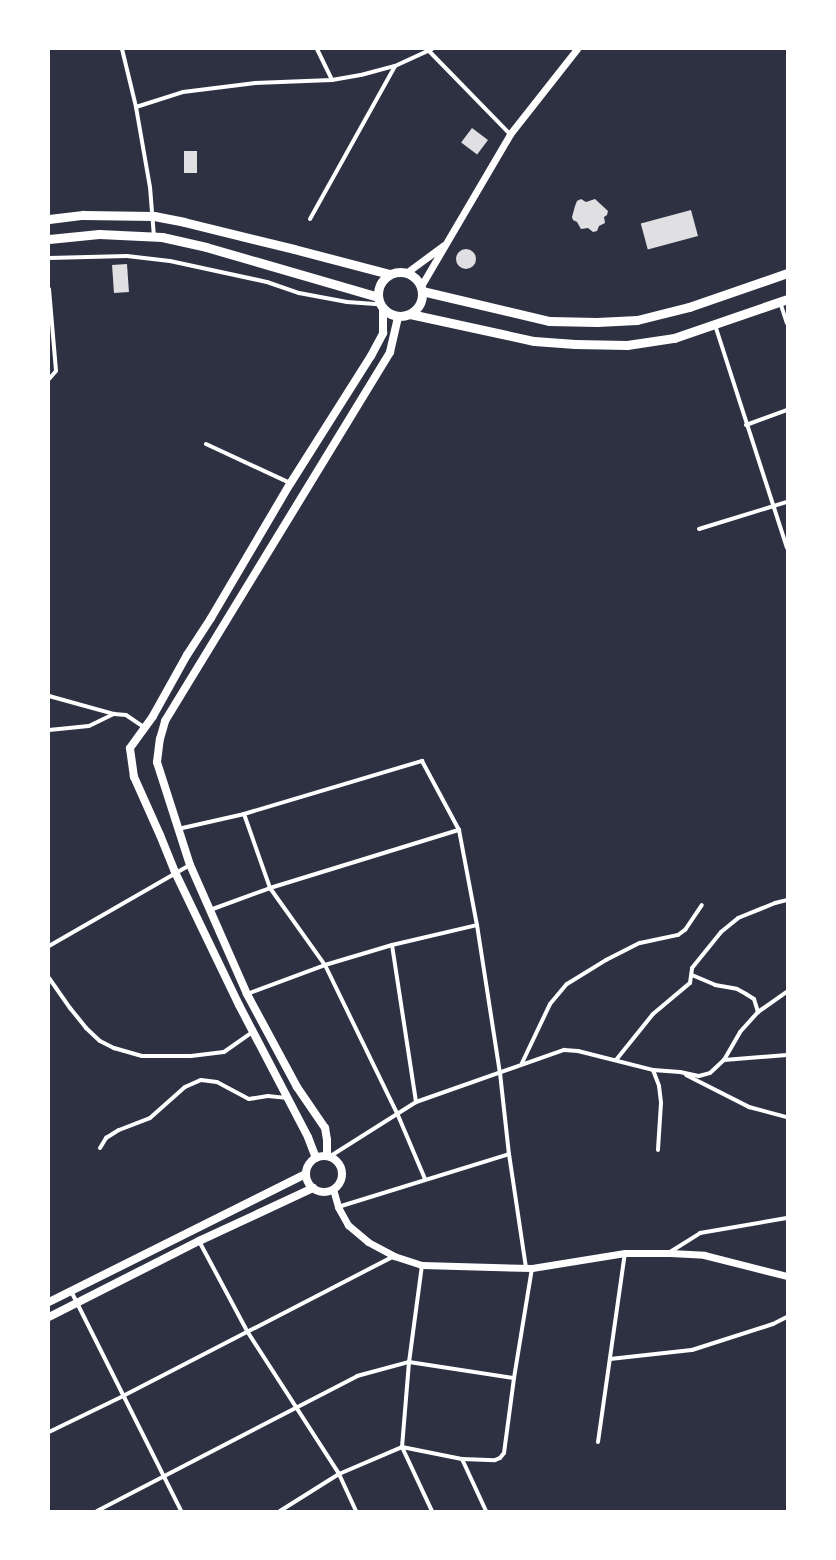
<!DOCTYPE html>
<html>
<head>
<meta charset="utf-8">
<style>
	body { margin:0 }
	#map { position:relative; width:836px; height:1560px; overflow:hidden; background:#2d3142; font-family:"Roboto Condensed",sans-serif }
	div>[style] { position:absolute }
	.building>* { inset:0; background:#e0e0e3; transform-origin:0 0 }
	.round { border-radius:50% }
	.minor>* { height:4px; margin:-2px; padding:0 2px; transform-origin:2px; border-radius:2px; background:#fff }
	.tertiary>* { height:7px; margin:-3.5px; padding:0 3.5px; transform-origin:3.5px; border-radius:3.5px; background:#fff }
	.secondary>* { height:8px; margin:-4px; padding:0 4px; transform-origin:4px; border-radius:4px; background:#fff }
	.secondary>.ring { margin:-4px; padding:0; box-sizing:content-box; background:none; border:8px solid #fff; border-radius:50% }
	.trunk>* { height:9px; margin:-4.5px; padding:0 4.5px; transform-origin:4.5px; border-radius:4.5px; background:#fff }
	.trunk>.ring { margin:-4.5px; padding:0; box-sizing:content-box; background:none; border:9px solid #fff; border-radius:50% }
	span { translate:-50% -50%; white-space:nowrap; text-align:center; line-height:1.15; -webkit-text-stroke:4px #fff; paint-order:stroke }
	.frame { position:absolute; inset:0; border:50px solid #fff; pointer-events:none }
</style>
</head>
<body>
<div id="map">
	<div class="building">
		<i style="left:472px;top:128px;width:20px;height:18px;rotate:37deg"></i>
		<i style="left:184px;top:151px;width:13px;height:22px"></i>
		<i style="clip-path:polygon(581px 199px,586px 202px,595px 199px,608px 211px,607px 215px,604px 217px,605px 223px,599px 226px,597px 231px,593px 232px,588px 228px,581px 229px,577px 222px,573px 220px,572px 217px,575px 206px,577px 201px)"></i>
		<i style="left:691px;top:210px;width:27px;height:52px;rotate:75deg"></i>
		<i class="round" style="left:456px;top:249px;width:20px;height:20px"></i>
		<i style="left:127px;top:264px;width:28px;height:15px;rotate:86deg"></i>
	</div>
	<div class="minor">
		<i style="left:122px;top:49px;width:60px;rotate:76.4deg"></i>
		<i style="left:136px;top:107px;width:81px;rotate:80.1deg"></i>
		<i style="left:150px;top:187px;width:50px;rotate:85.4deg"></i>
		<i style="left:317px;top:49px;width:34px;rotate:64deg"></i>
		<i style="left:429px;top:51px;width:116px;rotate:45.7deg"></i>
		<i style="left:136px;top:107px;width:49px;rotate:-17.7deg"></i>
		<i style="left:183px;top:92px;width:73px;rotate:-7.1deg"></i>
		<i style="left:255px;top:83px;width:77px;rotate:-2.2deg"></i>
		<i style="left:332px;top:80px;width:29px;rotate:-10deg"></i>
		<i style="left:361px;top:75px;width:35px;rotate:-15deg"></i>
		<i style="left:395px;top:66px;width:41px;rotate:-24.7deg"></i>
		<i style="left:310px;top:219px;width:175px;rotate:-60.9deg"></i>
		<i style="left:49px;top:258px;width:78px;rotate:-1.5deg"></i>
		<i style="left:127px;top:256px;width:43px;rotate:6.6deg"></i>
		<i style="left:170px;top:261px;width:99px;rotate:12.2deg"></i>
		<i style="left:267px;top:282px;width:34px;rotate:19deg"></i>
		<i style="left:299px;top:293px;width:49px;rotate:10.6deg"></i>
		<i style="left:347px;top:302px;width:32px;rotate:4deg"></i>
		<i style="left:49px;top:289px;width:82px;rotate:85.1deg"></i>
		<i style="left:56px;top:371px;width:11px;rotate:131deg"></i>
		<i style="left:780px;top:302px;width:22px;rotate:72deg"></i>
		<i style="left:715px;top:325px;width:234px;rotate:72.1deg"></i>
		<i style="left:746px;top:425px;width:44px;rotate:-20.1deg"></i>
		<i style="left:206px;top:444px;width:93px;rotate:24.9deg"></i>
		<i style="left:699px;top:529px;width:92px;rotate:-17.1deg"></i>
		<i style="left:49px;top:696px;width:67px;rotate:15.5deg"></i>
		<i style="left:114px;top:714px;width:12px;rotate:5deg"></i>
		<i style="left:126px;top:715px;width:22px;rotate:34deg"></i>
		<i style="left:49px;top:730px;width:40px;rotate:-5.7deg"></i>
		<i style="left:89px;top:726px;width:28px;rotate:-26deg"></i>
		<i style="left:244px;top:814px;width:78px;rotate:70.6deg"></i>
		<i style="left:270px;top:888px;width:95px;rotate:54.5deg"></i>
		<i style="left:325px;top:965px;width:165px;rotate:64.1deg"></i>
		<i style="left:397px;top:1113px;width:72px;rotate:67deg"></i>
		<i style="left:178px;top:829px;width:68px;rotate:-12.8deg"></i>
		<i style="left:244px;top:814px;width:186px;rotate:-16.6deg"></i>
		<i style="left:422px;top:761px;width:78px;rotate:61.8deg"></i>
		<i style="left:459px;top:830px;width:97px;rotate:79.3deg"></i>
		<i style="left:477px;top:925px;width:150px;rotate:81.2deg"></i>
		<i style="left:500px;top:1073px;width:81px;rotate:83.7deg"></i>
		<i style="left:509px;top:1154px;width:115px;rotate:81.5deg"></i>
		<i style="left:210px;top:910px;width:64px;rotate:-20.1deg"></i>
		<i style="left:270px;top:888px;width:198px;rotate:-17.1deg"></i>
		<i style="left:392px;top:945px;width:159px;rotate:81.3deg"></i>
		<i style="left:49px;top:946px;width:163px;rotate:-29.9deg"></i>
		<i style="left:692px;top:975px;width:25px;rotate:23deg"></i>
		<i style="left:715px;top:985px;width:22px;rotate:10deg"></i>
		<i style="left:737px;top:989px;width:10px;rotate:29deg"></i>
		<i style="left:746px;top:994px;width:9px;rotate:32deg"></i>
		<i style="left:754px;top:999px;width:14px;rotate:73deg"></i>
		<i style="left:49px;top:978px;width:37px;rotate:55deg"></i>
		<i style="left:70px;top:1008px;width:26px;rotate:51deg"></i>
		<i style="left:86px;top:1028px;width:19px;rotate:43deg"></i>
		<i style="left:100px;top:1041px;width:16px;rotate:27deg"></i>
		<i style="left:114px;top:1048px;width:29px;rotate:16deg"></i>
		<i style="left:142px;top:1056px;width:49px"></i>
		<i style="left:191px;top:1056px;width:33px;rotate:-7deg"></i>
		<i style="left:224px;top:1052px;width:35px;rotate:-35deg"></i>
		<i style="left:247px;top:994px;width:83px;rotate:-20.4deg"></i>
		<i style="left:325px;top:965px;width:70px;rotate:-16.6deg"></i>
		<i style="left:392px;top:945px;width:87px;rotate:-13.2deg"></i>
		<i style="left:616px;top:1060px;width:59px;rotate:-51.2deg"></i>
		<i style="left:653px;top:1014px;width:48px;rotate:-40deg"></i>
		<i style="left:690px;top:983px;width:15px;rotate:-82deg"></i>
		<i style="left:692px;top:968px;width:46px;rotate:-51.1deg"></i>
		<i style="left:721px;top:932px;width:22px;rotate:-39deg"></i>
		<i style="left:738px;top:918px;width:40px;rotate:-22deg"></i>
		<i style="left:775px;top:903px;width:12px;rotate:-14deg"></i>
		<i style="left:724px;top:1060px;width:63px;rotate:-4.5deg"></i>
		<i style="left:522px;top:1063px;width:65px;rotate:-64.6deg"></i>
		<i style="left:550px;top:1004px;width:26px;rotate:-50deg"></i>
		<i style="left:567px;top:984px;width:46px;rotate:-31.6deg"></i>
		<i style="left:606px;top:960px;width:38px;rotate:-27deg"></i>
		<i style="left:640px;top:943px;width:39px;rotate:-12deg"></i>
		<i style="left:678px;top:935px;width:9px;rotate:-36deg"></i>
		<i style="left:685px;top:930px;width:30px;rotate:-56deg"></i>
		<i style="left:653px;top:1070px;width:17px;rotate:69deg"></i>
		<i style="left:659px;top:1086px;width:17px;rotate:83deg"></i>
		<i style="left:661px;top:1103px;width:47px;rotate:93.7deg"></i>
		<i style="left:686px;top:1075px;width:71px;rotate:26.9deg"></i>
		<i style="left:749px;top:1107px;width:39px;rotate:15deg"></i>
		<i style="left:100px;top:1148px;width:12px;rotate:-59deg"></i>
		<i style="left:106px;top:1138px;width:15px;rotate:-32deg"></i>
		<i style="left:119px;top:1130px;width:33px;rotate:-21deg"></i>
		<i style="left:150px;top:1118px;width:47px;rotate:-41.5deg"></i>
		<i style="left:185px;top:1087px;width:17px;rotate:-24deg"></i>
		<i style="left:201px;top:1080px;width:16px;rotate:7deg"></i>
		<i style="left:217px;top:1082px;width:36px;rotate:28deg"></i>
		<i style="left:249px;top:1099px;width:19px;rotate:-9deg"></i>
		<i style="left:268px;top:1096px;width:18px;rotate:6deg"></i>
		<i style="left:329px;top:1157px;width:103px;rotate:-32.3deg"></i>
		<i style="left:416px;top:1102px;width:157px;rotate:-19.4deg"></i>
		<i style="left:564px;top:1050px;width:14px;rotate:4deg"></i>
		<i style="left:578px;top:1051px;width:77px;rotate:14.2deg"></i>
		<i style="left:653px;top:1070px;width:27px;rotate:4deg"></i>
		<i style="left:680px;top:1072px;width:19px;rotate:12deg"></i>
		<i style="left:699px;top:1076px;width:11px;rotate:-15deg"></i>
		<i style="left:710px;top:1073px;width:19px;rotate:-43deg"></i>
		<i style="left:724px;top:1060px;width:32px;rotate:-60deg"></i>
		<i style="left:740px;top:1032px;width:27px;rotate:-48deg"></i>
		<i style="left:758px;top:1012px;width:35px;rotate:-35deg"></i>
		<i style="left:338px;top:1207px;width:179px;rotate:-17.2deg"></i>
		<i style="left:199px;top:1241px;width:102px;rotate:61.9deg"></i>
		<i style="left:247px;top:1331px;width:170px;rotate:57.2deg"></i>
		<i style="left:339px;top:1474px;width:41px;rotate:65.3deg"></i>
		<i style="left:670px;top:1252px;width:36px;rotate:-32deg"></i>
		<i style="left:700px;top:1233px;width:88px;rotate:-9.8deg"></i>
		<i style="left:422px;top:1265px;width:98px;rotate:97.6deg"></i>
		<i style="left:409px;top:1362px;width:85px;rotate:94.7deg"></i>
		<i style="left:402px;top:1447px;width:71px;rotate:64.9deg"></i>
		<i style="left:71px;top:1291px;width:246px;rotate:63.4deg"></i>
		<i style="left:610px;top:1359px;width:82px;rotate:-6.3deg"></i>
		<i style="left:692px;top:1350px;width:85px;rotate:-17.8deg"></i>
		<i style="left:773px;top:1324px;width:16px;rotate:-27deg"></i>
		<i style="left:49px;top:1432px;width:82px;rotate:-25.9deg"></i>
		<i style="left:123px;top:1396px;width:305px;rotate:-27.3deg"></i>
		<i style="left:598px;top:1442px;width:191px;rotate:-81.9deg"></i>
		<i style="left:462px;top:1459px;width:57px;rotate:65.2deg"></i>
		<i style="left:97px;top:1511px;width:293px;rotate:-27.4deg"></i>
		<i style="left:357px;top:1376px;width:54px;rotate:-15.1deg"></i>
		<i style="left:409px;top:1362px;width:106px;rotate:8.7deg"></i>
		<i style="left:280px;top:1511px;width:70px;rotate:-32.1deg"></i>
		<i style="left:339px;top:1474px;width:69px;rotate:-23.2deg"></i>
		<i style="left:402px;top:1447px;width:61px;rotate:11.3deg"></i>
		<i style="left:462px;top:1459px;width:33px;rotate:2deg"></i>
		<i style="left:495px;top:1460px;width:5px;rotate:-22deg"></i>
		<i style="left:500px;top:1458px;width:6px;rotate:-51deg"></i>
		<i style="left:504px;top:1453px;width:76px;rotate:-82.4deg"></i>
		<i style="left:514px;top:1378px;width:111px;rotate:-80.7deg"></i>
	</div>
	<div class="tertiary">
		<i style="left:406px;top:273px;width:47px;rotate:-36.4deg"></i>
		<i style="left:421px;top:286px;width:176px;rotate:-59.6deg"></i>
		<i style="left:510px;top:134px;width:108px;rotate:-51.8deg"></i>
		<i style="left:333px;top:1189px;width:19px;rotate:74deg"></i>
		<i style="left:338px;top:1207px;width:21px;rotate:61deg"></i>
		<i style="left:348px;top:1225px;width:26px;rotate:40deg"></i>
		<i style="left:368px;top:1242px;width:30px;rotate:28deg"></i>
		<i style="left:394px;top:1256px;width:29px;rotate:18deg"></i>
		<i style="left:422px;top:1265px;width:110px;rotate:1.6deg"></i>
		<i style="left:532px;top:1268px;width:94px;rotate:-9.2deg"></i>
		<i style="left:625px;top:1253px;width:45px"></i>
		<i style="left:670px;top:1253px;width:34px;rotate:3deg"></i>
		<i style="left:704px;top:1255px;width:86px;rotate:14.2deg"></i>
	</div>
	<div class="secondary">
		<i style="left:327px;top:1156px;width:16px;rotate:-90deg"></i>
		<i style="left:327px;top:1140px;width:12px;rotate:-99deg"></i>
		<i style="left:325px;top:1128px;width:50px;rotate:-124.3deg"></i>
		<i style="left:297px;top:1087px;width:106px;rotate:-118.3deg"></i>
		<i style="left:247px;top:994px;width:141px;rotate:-113.8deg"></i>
		<i style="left:190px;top:865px;width:108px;rotate:-107.8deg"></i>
		<i style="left:157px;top:762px;width:23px;rotate:-83deg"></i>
		<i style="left:160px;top:739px;width:19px;rotate:-74deg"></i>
		<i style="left:165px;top:721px;width:432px;rotate:-58.6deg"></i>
		<i style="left:390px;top:352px;width:36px;rotate:-77deg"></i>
		<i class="ring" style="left:306px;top:1156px;width:28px;height:28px"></i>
		<i style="left:316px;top:1158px;width:22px;rotate:-111deg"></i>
		<i style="left:308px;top:1137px;width:149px;rotate:-117.6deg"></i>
		<i style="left:239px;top:1005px;width:148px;rotate:-115.7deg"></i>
		<i style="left:175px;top:872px;width:40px;rotate:-112deg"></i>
		<i style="left:160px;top:835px;width:64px;rotate:-114.1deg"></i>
		<i style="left:134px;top:777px;width:29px;rotate:-98deg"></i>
		<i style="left:130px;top:748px;width:39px;rotate:-54deg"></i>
		<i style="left:153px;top:716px;width:70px;rotate:-60.9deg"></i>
		<i style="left:187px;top:655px;width:44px;rotate:-57deg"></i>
		<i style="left:211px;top:618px;width:156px;rotate:-59.5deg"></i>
		<i style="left:290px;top:484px;width:151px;rotate:-57.7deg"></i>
		<i style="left:371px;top:356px;width:26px;rotate:-62deg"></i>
		<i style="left:383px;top:333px;width:24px;rotate:-90deg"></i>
		<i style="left:49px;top:1302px;width:287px;rotate:-26.5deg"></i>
		<i style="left:49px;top:1317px;width:168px;rotate:-26.9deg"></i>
		<i style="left:199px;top:1241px;width:126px;rotate:-24.9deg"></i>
	</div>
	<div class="trunk">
		<i style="left:49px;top:219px;width:34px;rotate:-7deg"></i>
		<i style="left:83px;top:215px;width:71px;rotate:0.8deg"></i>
		<i style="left:154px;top:216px;width:31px;rotate:11deg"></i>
		<i style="left:184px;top:222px;width:113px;rotate:13.8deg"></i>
		<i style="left:294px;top:249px;width:98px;rotate:14.7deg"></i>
		<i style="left:49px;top:239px;width:50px;rotate:-5.7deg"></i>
		<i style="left:99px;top:234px;width:63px;rotate:2.7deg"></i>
		<i style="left:162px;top:237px;width:45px;rotate:12.8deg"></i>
		<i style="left:206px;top:247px;width:179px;rotate:16.2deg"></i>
		<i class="ring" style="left:378px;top:272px;width:35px;height:35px"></i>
		<i style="left:422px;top:291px;width:130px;rotate:13.3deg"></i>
		<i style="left:549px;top:321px;width:48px;rotate:1.2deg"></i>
		<i style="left:597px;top:322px;width:40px;rotate:-2.9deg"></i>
		<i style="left:637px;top:320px;width:54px;rotate:-14deg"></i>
		<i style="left:689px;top:307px;width:104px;rotate:-19.1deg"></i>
		<i style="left:410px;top:314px;width:127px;rotate:12.3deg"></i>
		<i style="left:534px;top:341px;width:41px;rotate:4.2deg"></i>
		<i style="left:575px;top:344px;width:52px;rotate:1.1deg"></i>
		<i style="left:627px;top:345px;width:48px;rotate:-8.5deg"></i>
		<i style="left:674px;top:338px;width:120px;rotate:-19deg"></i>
	</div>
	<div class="frame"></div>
</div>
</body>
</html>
